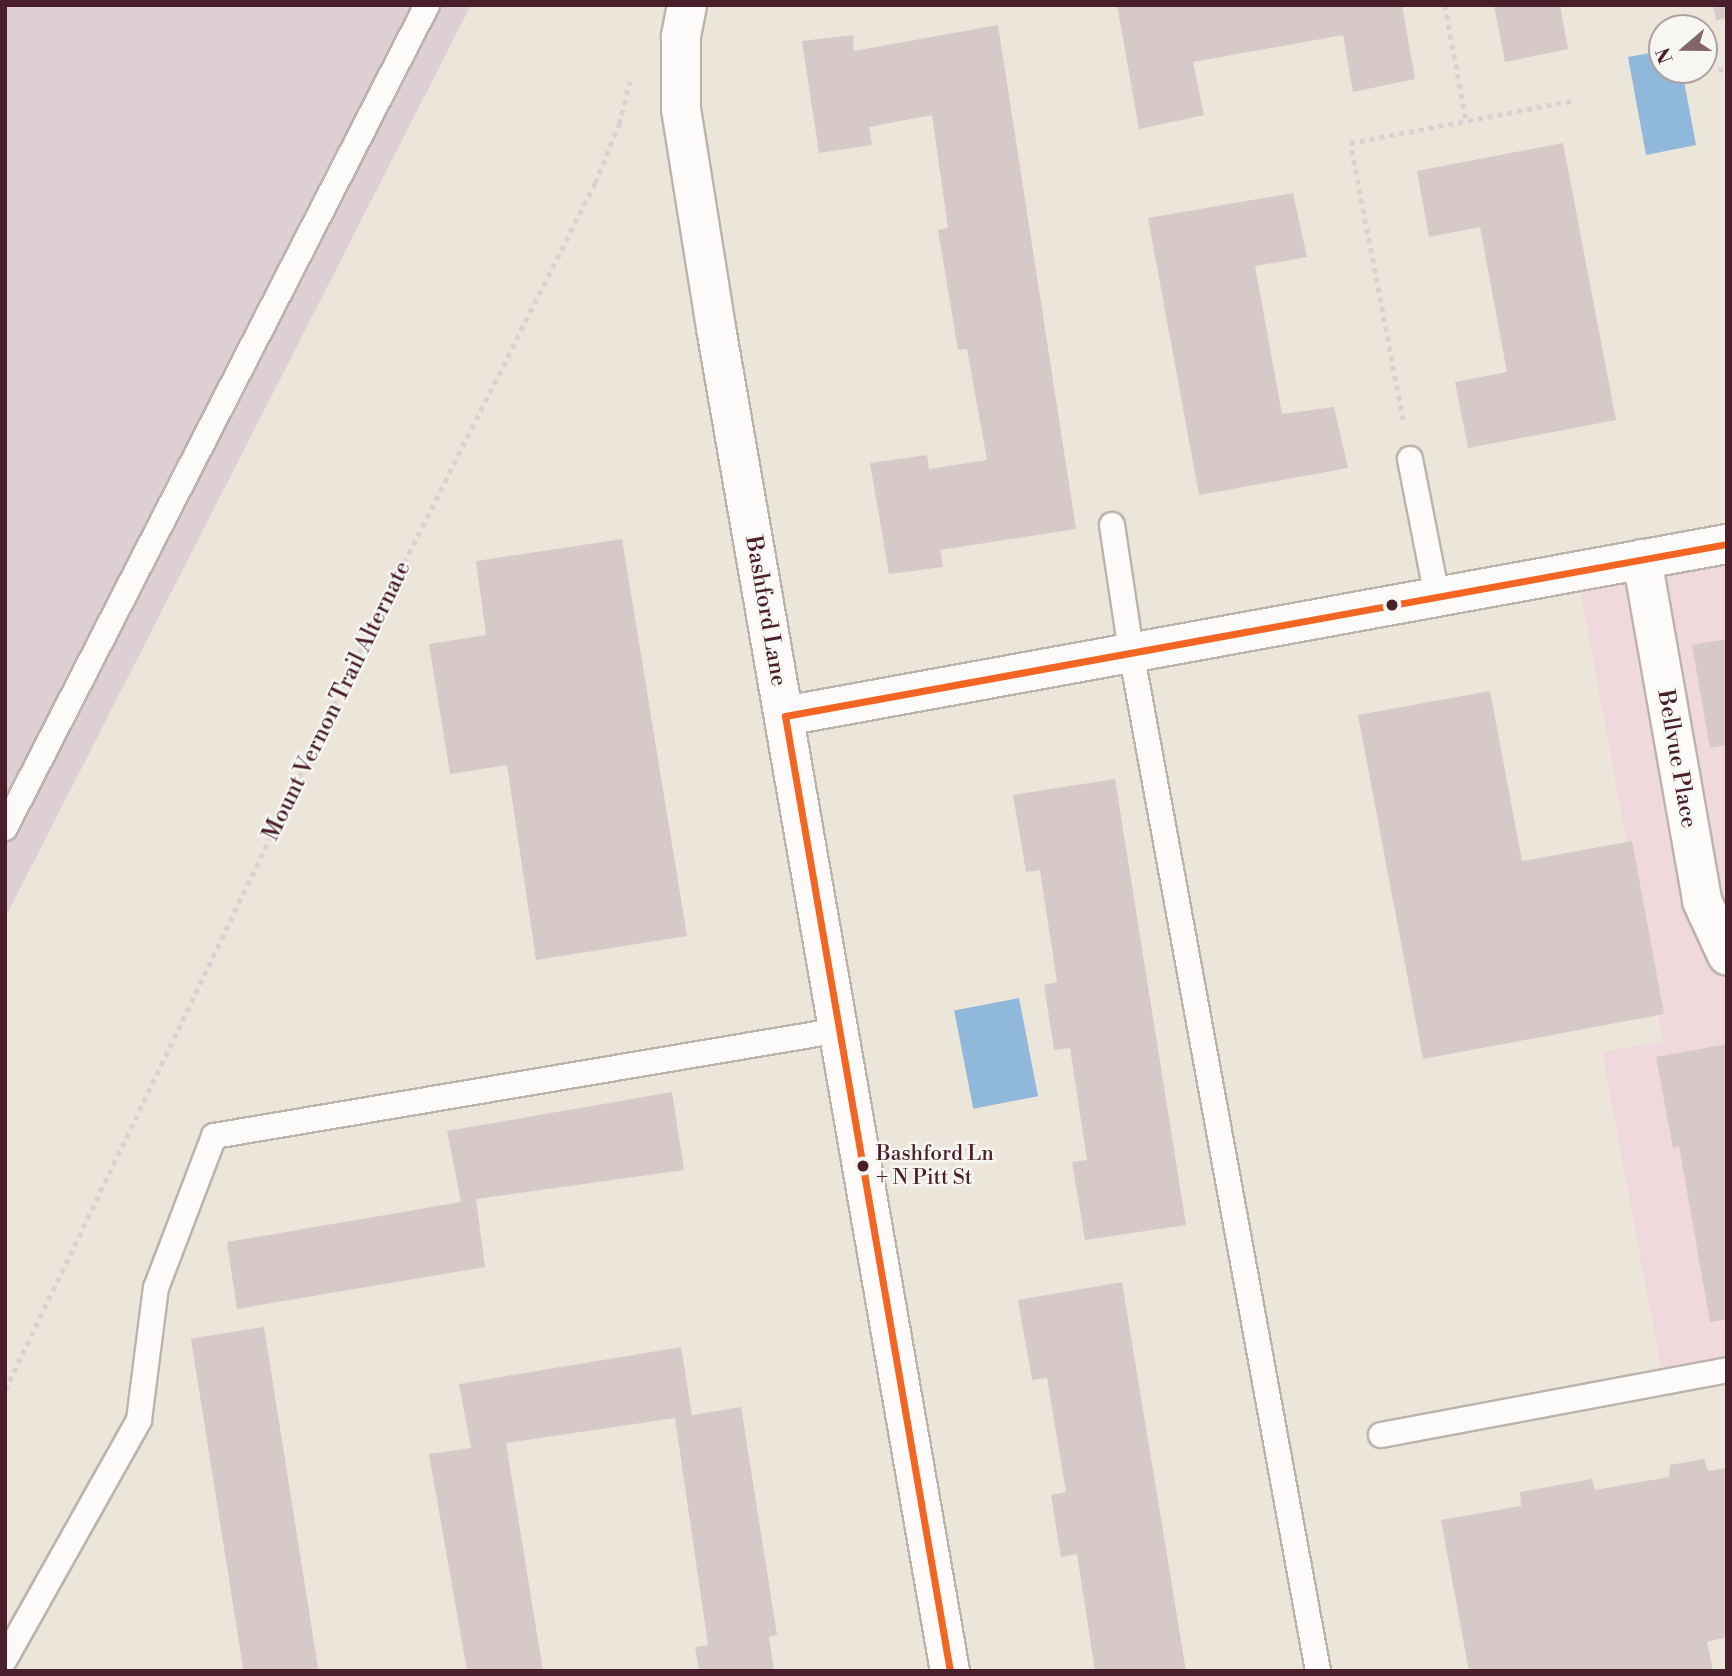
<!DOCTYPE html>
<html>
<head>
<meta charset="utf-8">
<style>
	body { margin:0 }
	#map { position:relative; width:1732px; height:1676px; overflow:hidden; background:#ece5da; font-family:"Libre Bodoni",serif }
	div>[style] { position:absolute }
	.built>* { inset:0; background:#f0d9dc }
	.industrial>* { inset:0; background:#ddcfd3 }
	.water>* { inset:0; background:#90b8da; transform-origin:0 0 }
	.building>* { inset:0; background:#d6c9c7; transform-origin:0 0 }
	.path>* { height:4.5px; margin-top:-2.25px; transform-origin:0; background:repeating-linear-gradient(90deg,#d8d3d2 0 5px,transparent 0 10px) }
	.roads { filter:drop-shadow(2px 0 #bcb3ad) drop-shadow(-2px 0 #bcb3ad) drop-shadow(0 2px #bcb3ad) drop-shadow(0 -2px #bcb3ad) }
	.service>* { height:24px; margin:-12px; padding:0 12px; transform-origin:12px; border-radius:12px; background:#fcfbf9 }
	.minor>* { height:38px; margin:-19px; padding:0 19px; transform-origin:19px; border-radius:19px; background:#fcfbf9 }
	.tertiary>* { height:38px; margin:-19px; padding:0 19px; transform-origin:19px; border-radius:19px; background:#fcfbf9 }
	.bus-1>* { height:7px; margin:-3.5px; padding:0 3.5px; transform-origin:3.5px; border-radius:3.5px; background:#f26522 }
	.dots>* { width:19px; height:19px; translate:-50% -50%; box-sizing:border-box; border:4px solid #f6f6f2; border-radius:50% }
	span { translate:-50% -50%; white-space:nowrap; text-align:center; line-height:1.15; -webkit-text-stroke:5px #f6f6f2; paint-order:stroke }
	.bus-label { font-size:21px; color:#4a1f2b }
	.left { translate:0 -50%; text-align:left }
	.street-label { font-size:23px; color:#4a1f2b }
	.frame { position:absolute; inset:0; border:7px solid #4a1f2b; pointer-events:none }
	.north { position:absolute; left:1648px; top:14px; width:70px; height:70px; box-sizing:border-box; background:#f6f6f2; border:2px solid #b1a0a2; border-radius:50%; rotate:250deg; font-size:19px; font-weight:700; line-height:28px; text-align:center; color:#4a1f2b }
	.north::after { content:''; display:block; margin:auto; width:24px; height:32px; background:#836468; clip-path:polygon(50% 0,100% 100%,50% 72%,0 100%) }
</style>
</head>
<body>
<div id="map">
	<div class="built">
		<i style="clip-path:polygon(1727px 545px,1727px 1372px,1664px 1384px,1602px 1052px,1663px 1041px,1577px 572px)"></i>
	</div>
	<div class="industrial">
		<i style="clip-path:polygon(5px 5px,471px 5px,5px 918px)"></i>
	</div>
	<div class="water">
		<i style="clip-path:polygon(1662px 51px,1662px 70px,1682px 70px,1696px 145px,1646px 155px,1628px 57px)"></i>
		<i style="left:1019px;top:998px;width:100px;height:66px;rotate:79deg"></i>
	</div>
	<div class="building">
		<i style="clip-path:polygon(1117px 5px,1402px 5px,1415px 79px,1353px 92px,1343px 35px,1193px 62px,1204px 115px,1139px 129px)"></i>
		<i style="clip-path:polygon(1494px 5px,1560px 5px,1568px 49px,1505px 62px)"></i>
		<i style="clip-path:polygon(1713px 5px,1727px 5px,1727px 18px,1716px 20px)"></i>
		<i style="clip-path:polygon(998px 25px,1076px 529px,940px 550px,943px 567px,889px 574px,870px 463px,927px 455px,929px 469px,987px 460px,967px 349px,958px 350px,938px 230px,948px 228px,932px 115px,869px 127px,872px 145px,819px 153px,802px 41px,853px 35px,854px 51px)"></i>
		<i style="clip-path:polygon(1563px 143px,1616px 420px,1468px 448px,1455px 382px,1507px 372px,1480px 227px,1429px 237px,1417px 171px)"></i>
		<i style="clip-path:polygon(1293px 193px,1307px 257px,1255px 266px,1282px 414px,1334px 407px,1348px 468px,1199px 495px,1148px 218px)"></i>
		<i style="clip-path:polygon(622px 539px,687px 936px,536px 960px,507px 765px,450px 774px,429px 644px,486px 635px,476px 561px)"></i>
		<i style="clip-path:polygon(1727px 639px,1727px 745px,1710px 748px,1692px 645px)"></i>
		<i style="clip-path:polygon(1490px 691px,1522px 861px,1632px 841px,1664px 1014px,1423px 1059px,1358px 715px)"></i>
		<i style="clip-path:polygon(1115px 779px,1186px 1225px,1085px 1240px,1072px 1162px,1087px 1160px,1070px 1048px,1054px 1050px,1044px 985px,1057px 982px,1040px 870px,1026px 872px,1013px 795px)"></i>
		<i style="clip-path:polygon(1727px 1044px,1727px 1319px,1710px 1322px,1679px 1146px,1673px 1148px,1656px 1057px)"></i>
		<i style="clip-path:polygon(672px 1092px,684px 1170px,476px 1199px,485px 1267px,237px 1309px,227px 1242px,461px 1202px,447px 1131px)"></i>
		<i style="clip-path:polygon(1122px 1282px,1186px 1671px,1095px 1671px,1077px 1554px,1061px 1557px,1051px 1495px,1066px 1492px,1047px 1378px,1032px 1380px,1018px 1300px)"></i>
		<i style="left:264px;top:1327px;width:348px;height:74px;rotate:81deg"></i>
		<i style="clip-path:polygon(681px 1347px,692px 1415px,741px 1407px,777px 1635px,769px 1637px,774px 1671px,699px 1671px,695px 1647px,708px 1645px,675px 1418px,506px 1443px,543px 1671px,467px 1671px,429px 1454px,471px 1448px,459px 1384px)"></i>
		<i style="clip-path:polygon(1704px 1459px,1708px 1471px,1727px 1468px,1727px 1637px,1707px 1642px,1713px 1671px,1469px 1671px,1441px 1520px,1521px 1506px,1520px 1492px,1592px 1479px,1595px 1490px,1669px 1477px,1670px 1465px)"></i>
	</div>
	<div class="path">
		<i style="left:1445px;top:5px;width:116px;rotate:79.6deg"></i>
		<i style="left:1718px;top:70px;width:9px;rotate:-13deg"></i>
		<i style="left:1403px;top:420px;width:282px;rotate:-100.8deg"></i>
		<i style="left:1350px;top:143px;width:230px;rotate:-10.8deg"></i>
		<i style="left:5px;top:1390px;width:819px;rotate:-64.37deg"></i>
		<i style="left:359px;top:652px;width:525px;rotate:-63.29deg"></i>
		<i style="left:595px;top:183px;width:64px;rotate:-67.9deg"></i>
		<i style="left:619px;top:124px;width:44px;rotate:-75.7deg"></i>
	</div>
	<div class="roads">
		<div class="service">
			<i style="left:1410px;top:459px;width:141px;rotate:78.9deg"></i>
			<i style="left:1112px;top:525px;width:127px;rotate:81.4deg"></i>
			<i style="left:1131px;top:651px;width:1037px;rotate:79.61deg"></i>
			<i style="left:5px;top:828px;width:925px;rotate:-62.85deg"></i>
			<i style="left:1381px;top:1435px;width:352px;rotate:-10.6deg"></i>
			<i style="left:5px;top:1659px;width:274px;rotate:-60.7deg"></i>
			<i style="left:139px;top:1420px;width:133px;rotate:-82.7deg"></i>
			<i style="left:156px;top:1288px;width:163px;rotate:-69.1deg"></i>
			<i style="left:214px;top:1136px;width:635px;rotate:-9.61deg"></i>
		</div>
		<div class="minor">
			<i style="left:1642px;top:559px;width:347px;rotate:80deg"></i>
			<i style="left:1702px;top:901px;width:60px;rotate:65.2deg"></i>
			<i style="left:785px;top:716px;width:958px;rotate:-10.35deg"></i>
		</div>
		<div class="tertiary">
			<i style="left:687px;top:5px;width:33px;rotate:101deg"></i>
			<i style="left:681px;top:37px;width:72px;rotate:90deg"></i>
			<i style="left:681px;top:109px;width:222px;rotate:80.9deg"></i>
			<i style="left:716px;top:328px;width:1363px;rotate:80.12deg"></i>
		</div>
	</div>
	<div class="bus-1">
		<i style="left:785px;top:716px;width:969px;rotate:80.2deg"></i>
		<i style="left:785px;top:716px;width:958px;rotate:-10.35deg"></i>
	</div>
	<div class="dots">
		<i style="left:1392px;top:605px;background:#4a1f2b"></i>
		<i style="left:863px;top:1166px;background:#4a1f2b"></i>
	</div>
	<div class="bus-label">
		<span class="left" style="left:876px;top:1166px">Bashford Ln<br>+ N Pitt St</span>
	</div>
	<div class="street-label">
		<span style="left:766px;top:611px;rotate:80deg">Bashford Lane</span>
		<span style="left:337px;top:701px;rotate:-64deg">Mount Vernon Trail Alternate</span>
		<span style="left:1677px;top:759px;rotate:80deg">Bellvue Place</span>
	</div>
	<div class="frame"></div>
	<div class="north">N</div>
</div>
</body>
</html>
